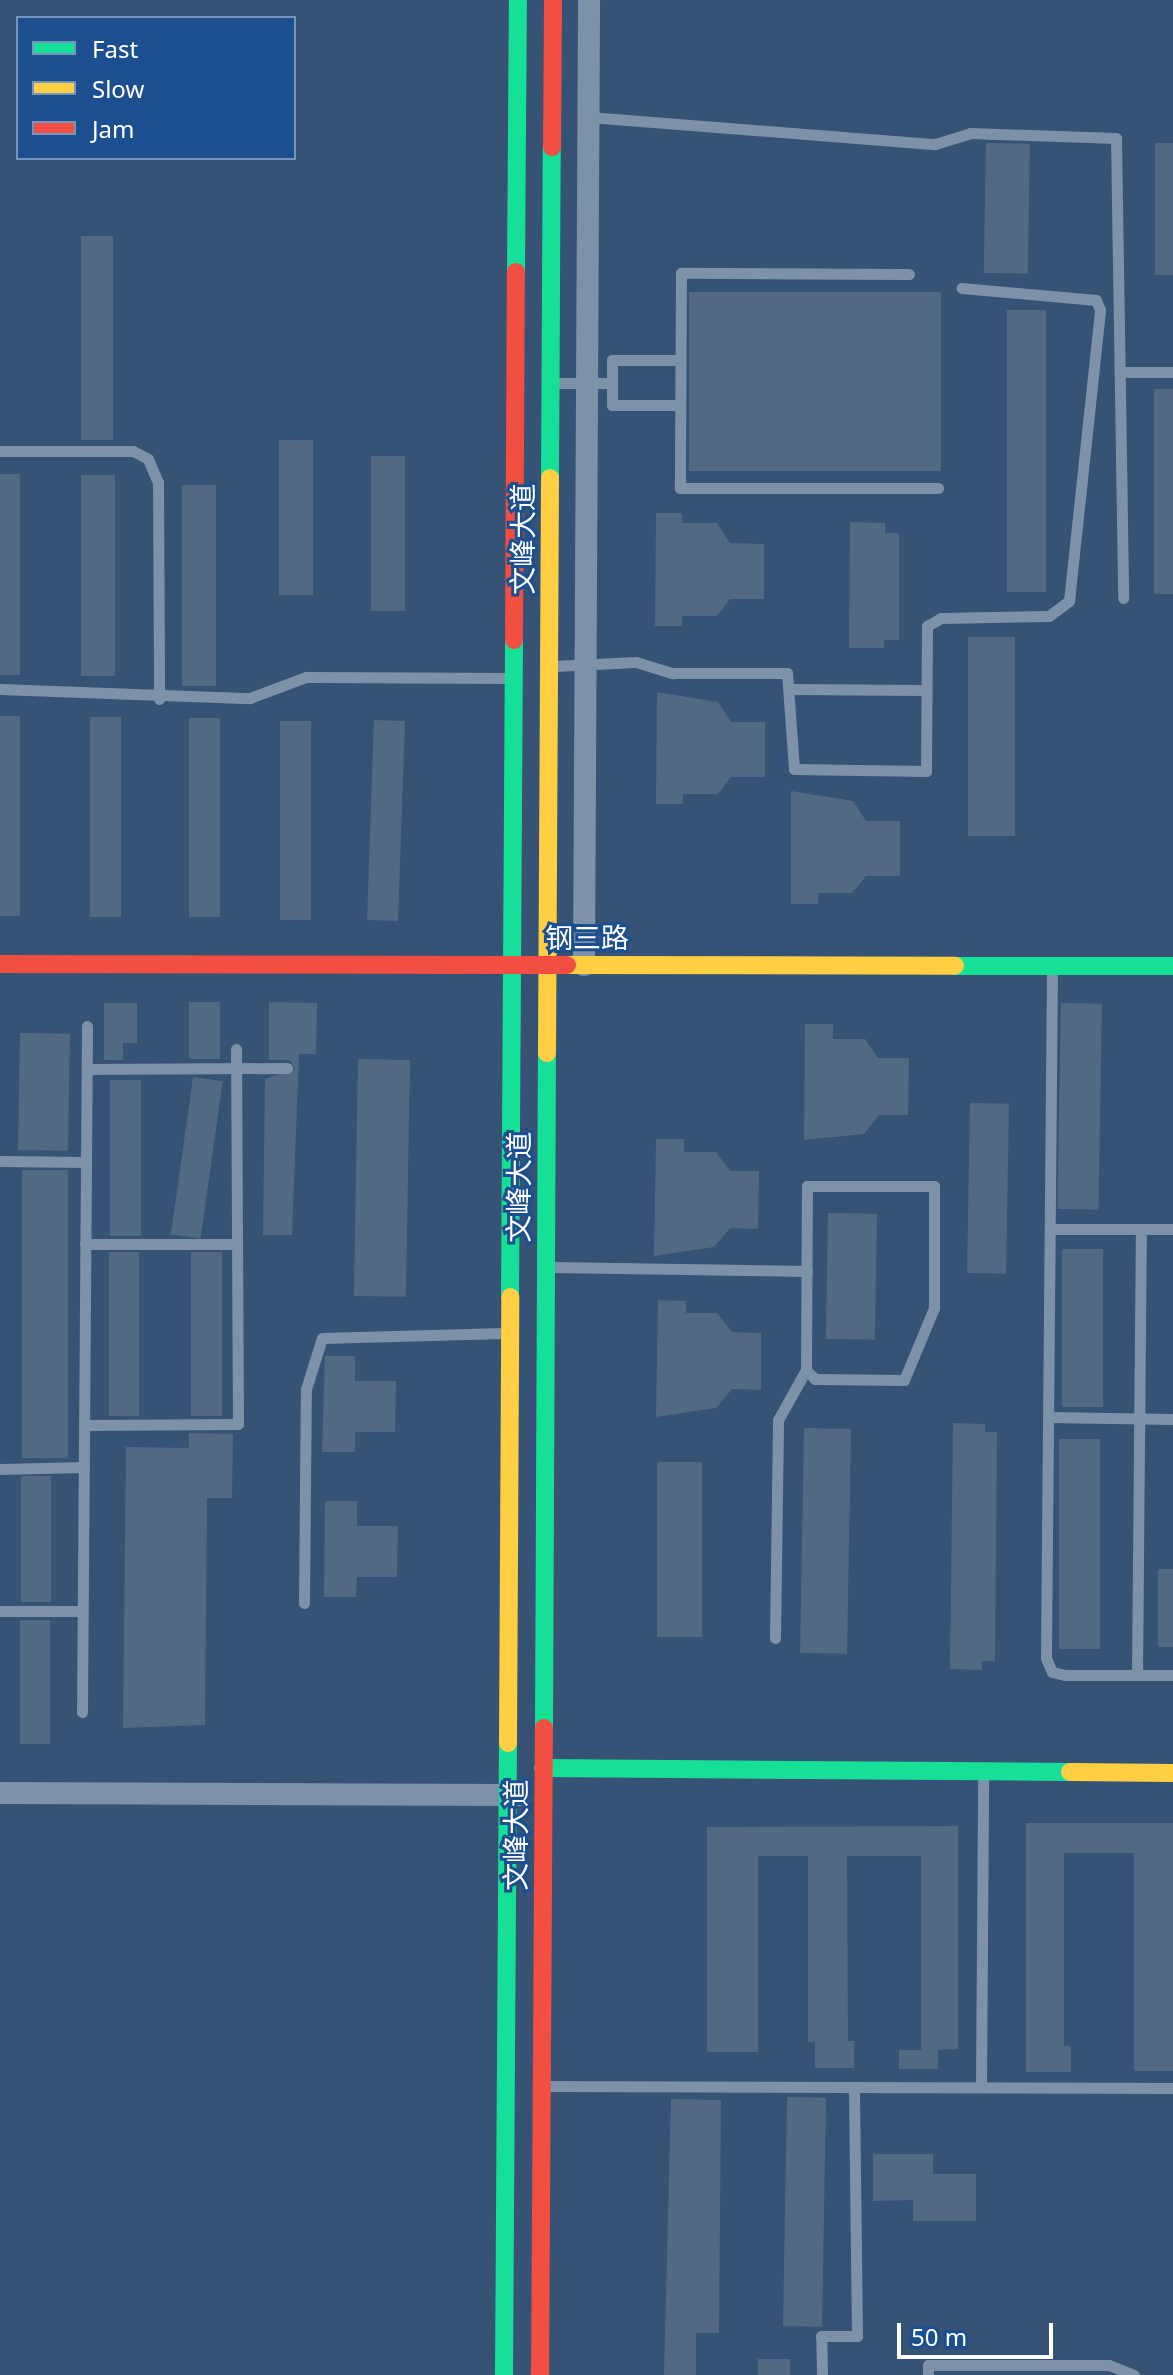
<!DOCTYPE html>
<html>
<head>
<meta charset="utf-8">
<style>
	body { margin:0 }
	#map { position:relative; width:1173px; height:2375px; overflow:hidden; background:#365274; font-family:"Noto Sans","Noto Sans SC",sans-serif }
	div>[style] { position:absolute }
	.building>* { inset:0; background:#526984; transform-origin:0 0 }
	.lane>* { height:11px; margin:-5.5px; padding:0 5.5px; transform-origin:5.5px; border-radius:5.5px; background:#7d92a8 }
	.street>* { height:22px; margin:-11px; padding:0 11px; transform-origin:11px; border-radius:11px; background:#7d92a8 }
	.fast>* { height:18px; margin:-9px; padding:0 9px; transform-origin:9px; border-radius:9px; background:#16e098 }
	.slow>* { height:18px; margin:-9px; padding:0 9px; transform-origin:9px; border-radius:9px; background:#ffcf43 }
	.jam>* { height:18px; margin:-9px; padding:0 9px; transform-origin:9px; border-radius:9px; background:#f24e42 }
	span { translate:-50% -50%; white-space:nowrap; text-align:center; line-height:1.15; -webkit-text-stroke:6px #1b4f8f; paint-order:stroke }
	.street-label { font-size:28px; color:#fff }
	.legend { position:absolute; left:16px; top:16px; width:280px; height:144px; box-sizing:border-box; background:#1b4f8f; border:2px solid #7695bc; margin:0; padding:10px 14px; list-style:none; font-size:24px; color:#fff }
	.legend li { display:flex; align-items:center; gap:16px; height:40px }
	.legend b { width:40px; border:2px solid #7695bc }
	.scale { position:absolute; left:897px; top:2323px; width:156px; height:36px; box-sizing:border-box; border:4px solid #fff; border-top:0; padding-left:10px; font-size:24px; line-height:28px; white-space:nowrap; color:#fff; -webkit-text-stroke:6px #1b4f8f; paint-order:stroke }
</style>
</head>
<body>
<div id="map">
	<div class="building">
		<i style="left:986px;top:143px;width:44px;height:130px;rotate:1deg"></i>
		<i style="left:1155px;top:143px;width:18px;height:132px"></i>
		<i style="left:81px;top:236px;width:32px;height:204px"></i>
		<i style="left:689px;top:292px;width:252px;height:179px"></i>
		<i style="left:1007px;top:310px;width:39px;height:282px"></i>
		<i style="left:1154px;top:389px;width:19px;height:205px"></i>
		<i style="left:279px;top:440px;width:34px;height:155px"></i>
		<i style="left:371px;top:456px;width:34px;height:155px"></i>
		<i style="left:0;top:474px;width:20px;height:201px"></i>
		<i style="left:81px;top:475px;width:34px;height:201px"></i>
		<i style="left:182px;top:485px;width:34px;height:201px"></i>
		<i style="clip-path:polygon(656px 513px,682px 513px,682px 523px,717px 523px,730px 543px,764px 544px,764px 599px,730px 599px,717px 616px,682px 616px,682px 626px,655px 626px)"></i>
		<i style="clip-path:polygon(850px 522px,885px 523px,885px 533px,899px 533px,899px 640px,884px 640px,884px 648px,849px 648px)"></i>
		<i style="left:968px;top:637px;width:47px;height:199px"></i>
		<i style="clip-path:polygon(657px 692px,718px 702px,731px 722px,765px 722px,765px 777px,731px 777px,718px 794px,683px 794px,683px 804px,656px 804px)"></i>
		<i style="left:0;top:716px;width:20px;height:200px"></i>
		<i style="left:90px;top:717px;width:31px;height:200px"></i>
		<i style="left:189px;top:718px;width:31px;height:199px"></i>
		<i style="left:374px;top:720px;width:31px;height:200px;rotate:2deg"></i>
		<i style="left:280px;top:721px;width:31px;height:199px"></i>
		<i style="clip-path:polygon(791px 791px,853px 801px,866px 821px,900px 821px,900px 876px,866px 876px,852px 893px,818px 893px,818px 904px,791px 904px)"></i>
		<i style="left:189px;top:1002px;width:31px;height:57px"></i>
		<i style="clip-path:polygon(269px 1002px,317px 1003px,316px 1054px,299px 1054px,292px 1235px,263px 1235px,265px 1079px,295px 1069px,290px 1060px,269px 1060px)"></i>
		<i style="clip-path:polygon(104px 1003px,137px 1003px,137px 1043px,123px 1043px,123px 1060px,104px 1060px)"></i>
		<i style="left:1061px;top:1003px;width:41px;height:206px;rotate:1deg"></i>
		<i style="clip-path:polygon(805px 1024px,833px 1024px,833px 1039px,865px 1039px,878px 1058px,909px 1058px,908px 1115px,879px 1115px,864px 1134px,804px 1140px)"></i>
		<i style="left:20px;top:1033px;width:50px;height:117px;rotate:1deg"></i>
		<i style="left:358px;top:1059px;width:52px;height:237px;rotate:1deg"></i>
		<i style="left:193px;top:1077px;width:30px;height:159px;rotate:8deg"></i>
		<i style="left:110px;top:1080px;width:31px;height:156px"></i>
		<i style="left:970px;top:1103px;width:39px;height:170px;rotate:1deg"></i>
		<i style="clip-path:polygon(656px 1139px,684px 1139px,684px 1152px,716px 1152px,730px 1171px,759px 1171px,758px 1229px,730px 1228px,714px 1247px,654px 1256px)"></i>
		<i style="left:22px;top:1170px;width:46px;height:288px"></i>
		<i style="left:828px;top:1213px;width:49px;height:126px;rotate:1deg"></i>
		<i style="left:1062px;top:1249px;width:41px;height:158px"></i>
		<i style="left:109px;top:1252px;width:30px;height:164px"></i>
		<i style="left:191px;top:1252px;width:31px;height:164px"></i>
		<i style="clip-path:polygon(658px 1300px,686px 1301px,686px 1313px,717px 1313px,732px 1332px,761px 1333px,761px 1390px,732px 1389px,716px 1408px,656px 1417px)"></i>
		<i style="clip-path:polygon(325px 1356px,355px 1356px,355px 1381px,396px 1381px,395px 1432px,355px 1432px,355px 1452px,322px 1452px)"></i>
		<i style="clip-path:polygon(953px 1423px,985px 1424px,985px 1432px,997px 1432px,995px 1661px,982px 1661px,982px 1670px,950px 1669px)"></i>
		<i style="left:804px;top:1428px;width:47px;height:225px;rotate:1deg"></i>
		<i style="clip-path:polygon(189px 1433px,233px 1434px,232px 1498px,207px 1498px,205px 1725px,123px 1728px,126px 1447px,189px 1448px)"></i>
		<i style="left:1059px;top:1439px;width:41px;height:210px"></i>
		<i style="left:657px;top:1462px;width:45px;height:175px"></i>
		<i style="left:51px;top:1476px;width:126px;height:30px;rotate:90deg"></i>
		<i style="clip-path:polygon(325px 1501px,357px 1501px,357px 1526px,398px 1526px,397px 1577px,357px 1577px,356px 1597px,324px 1597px)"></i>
		<i style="left:1158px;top:1569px;width:15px;height:78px"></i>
		<i style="left:20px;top:1620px;width:30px;height:124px"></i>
		<i style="clip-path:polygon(1026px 1823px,1173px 1823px,1173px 2071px,1134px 2071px,1134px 1853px,1064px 1853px,1064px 2046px,1071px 2046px,1071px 2072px,1026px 2072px)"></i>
		<i style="clip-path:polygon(958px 1826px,958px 2049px,938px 2050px,938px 2069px,899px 2069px,899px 2050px,921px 2050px,921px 1856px,847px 1856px,848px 2041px,854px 2041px,854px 2068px,815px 2068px,815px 2042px,808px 2042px,808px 1856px,758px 1856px,758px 2052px,707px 2052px,707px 1827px)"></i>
		<i style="left:787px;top:2097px;width:39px;height:229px;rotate:1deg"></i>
		<i style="clip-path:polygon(671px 2099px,721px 2100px,719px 2333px,696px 2333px,696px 2375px,664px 2375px)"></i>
		<i style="clip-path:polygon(873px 2154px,933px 2154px,933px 2174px,976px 2174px,976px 2221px,913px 2221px,913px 2200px,873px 2201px)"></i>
		<i style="left:758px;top:2359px;width:32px;height:16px"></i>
	</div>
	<div class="lane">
		<i style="left:589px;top:117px;width:347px;rotate:4.5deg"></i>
		<i style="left:935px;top:144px;width:37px;rotate:-17deg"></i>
		<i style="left:970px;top:133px;width:146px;rotate:2deg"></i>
		<i style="left:1116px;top:138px;width:460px;rotate:89.1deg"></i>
		<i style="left:909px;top:274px;width:228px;rotate:-179.7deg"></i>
		<i style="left:681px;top:273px;width:215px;rotate:90.3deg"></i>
		<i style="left:680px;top:488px;width:258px"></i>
		<i style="left:680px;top:360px;width:68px;rotate:180deg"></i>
		<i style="left:612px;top:360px;width:45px;rotate:90deg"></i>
		<i style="left:612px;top:405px;width:68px"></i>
		<i style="left:1122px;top:372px;width:51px"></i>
		<i style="left:556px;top:383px;width:56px"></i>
		<i style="left:0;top:451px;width:133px"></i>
		<i style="left:133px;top:451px;width:17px;rotate:28deg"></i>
		<i style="left:148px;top:459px;width:25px;rotate:67deg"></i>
		<i style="left:158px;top:482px;width:217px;rotate:89.7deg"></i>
		<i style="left:554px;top:666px;width:82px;rotate:-2.8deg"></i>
		<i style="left:636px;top:662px;width:39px;rotate:17deg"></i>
		<i style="left:673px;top:673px;width:114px"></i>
		<i style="left:787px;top:673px;width:96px;rotate:85.8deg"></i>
		<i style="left:794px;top:769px;width:132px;rotate:0.9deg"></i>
		<i style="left:926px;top:771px;width:145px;rotate:-89.6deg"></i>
		<i style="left:927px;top:626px;width:16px;rotate:-30deg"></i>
		<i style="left:941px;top:618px;width:108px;rotate:-1.1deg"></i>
		<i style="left:1049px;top:616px;width:25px;rotate:-37deg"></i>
		<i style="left:1069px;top:601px;width:293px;rotate:-83.9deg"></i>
		<i style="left:1100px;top:310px;width:11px;rotate:-112deg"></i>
		<i style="left:1096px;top:300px;width:135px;rotate:-174.9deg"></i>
		<i style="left:0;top:689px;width:250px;rotate:2.1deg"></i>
		<i style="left:250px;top:698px;width:60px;rotate:-20.6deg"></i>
		<i style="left:306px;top:677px;width:204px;rotate:0.3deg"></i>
		<i style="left:792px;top:689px;width:134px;rotate:0.4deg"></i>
		<i style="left:1052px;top:967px;width:691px;rotate:90.5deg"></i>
		<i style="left:1046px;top:1658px;width:15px;rotate:67deg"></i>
		<i style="left:1052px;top:1672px;width:13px;rotate:13deg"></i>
		<i style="left:1065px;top:1675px;width:108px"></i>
		<i style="left:87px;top:1069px;width:200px;rotate:-0.3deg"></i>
		<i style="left:0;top:1161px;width:86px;rotate:0.7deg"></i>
		<i style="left:807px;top:1186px;width:127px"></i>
		<i style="left:934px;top:1186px;width:122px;rotate:90deg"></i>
		<i style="left:934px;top:1308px;width:78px;rotate:112.6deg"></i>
		<i style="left:904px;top:1380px;width:89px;rotate:-179.4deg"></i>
		<i style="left:815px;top:1379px;width:13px;rotate:-135deg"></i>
		<i style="left:806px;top:1370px;width:184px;rotate:-89.7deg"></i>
		<i style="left:1050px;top:1229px;width:123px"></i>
		<i style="left:85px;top:1244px;width:152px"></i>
		<i style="left:551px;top:1267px;width:256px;rotate:0.9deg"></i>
		<i style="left:1048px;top:1417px;width:125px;rotate:0.9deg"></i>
		<i style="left:84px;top:1425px;width:154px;rotate:-0.4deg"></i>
		<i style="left:238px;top:1424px;width:375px;rotate:-90.3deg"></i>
		<i style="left:0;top:1469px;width:84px;rotate:-1.4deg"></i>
		<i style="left:304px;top:1603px;width:214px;rotate:-89.5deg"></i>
		<i style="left:306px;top:1389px;width:53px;rotate:-72.6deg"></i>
		<i style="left:322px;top:1338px;width:182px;rotate:-1.6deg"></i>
		<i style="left:0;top:1611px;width:82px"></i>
		<i style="left:775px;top:1638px;width:218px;rotate:-89.2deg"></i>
		<i style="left:778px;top:1420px;width:57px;rotate:-60.8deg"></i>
		<i style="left:1137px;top:1675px;width:446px;rotate:-89.5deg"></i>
		<i style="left:82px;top:1712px;width:686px;rotate:-89.58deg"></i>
		<i style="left:546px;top:2086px;width:627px;rotate:0.18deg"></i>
		<i style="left:981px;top:2087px;width:311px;rotate:-89.6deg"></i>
		<i style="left:822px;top:2375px;width:39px;rotate:-91deg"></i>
		<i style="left:821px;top:2336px;width:36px"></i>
		<i style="left:857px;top:2336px;width:249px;rotate:-90.7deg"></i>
		<i style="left:928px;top:2375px;width:10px;rotate:-90deg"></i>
		<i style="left:928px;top:2365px;width:181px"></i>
		<i style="left:1109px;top:2365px;width:27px;rotate:22deg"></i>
	</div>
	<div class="street">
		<i style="left:584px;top:965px;width:965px;rotate:-89.7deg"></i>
		<i style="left:0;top:1793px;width:519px;rotate:0.22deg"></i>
	</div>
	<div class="fast">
		<i style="left:516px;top:272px;width:272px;rotate:-89.6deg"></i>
		<i style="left:550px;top:478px;width:331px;rotate:-89.7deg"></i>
		<i style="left:955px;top:966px;width:218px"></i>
		<i style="left:510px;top:1297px;width:657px;rotate:-89.65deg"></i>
		<i style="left:544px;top:1728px;width:675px;rotate:-89.75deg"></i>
		<i style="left:543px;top:1768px;width:527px;rotate:0.43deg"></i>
		<i style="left:504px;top:2375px;width:632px;rotate:-89.64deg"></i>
	</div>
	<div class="slow">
		<i style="left:567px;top:965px;width:388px;rotate:0.1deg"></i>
		<i style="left:547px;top:1053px;width:575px;rotate:-89.7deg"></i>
		<i style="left:508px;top:1743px;width:446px;rotate:-89.7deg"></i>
		<i style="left:1070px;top:1772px;width:103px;rotate:0.6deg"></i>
	</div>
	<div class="jam">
		<i style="left:552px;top:147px;width:147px;rotate:-89.6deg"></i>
		<i style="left:514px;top:640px;width:368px;rotate:-89.7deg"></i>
		<i style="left:0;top:964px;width:567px;rotate:0.1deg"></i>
		<i style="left:540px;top:2375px;width:647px;rotate:-89.65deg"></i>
	</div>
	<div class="street-label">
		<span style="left:522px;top:539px;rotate:-90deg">文峰大道</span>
		<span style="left:587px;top:937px">钢三路</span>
		<span style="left:518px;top:1187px;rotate:-90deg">文峰大道</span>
		<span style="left:515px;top:1835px;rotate:-90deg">文峰大道</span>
	</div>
	<ul class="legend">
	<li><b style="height:10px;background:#16e098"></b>Fast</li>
	<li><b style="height:10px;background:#ffcf43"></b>Slow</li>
	<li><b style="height:10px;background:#f24e42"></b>Jam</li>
	</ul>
	<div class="scale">50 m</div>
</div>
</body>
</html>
